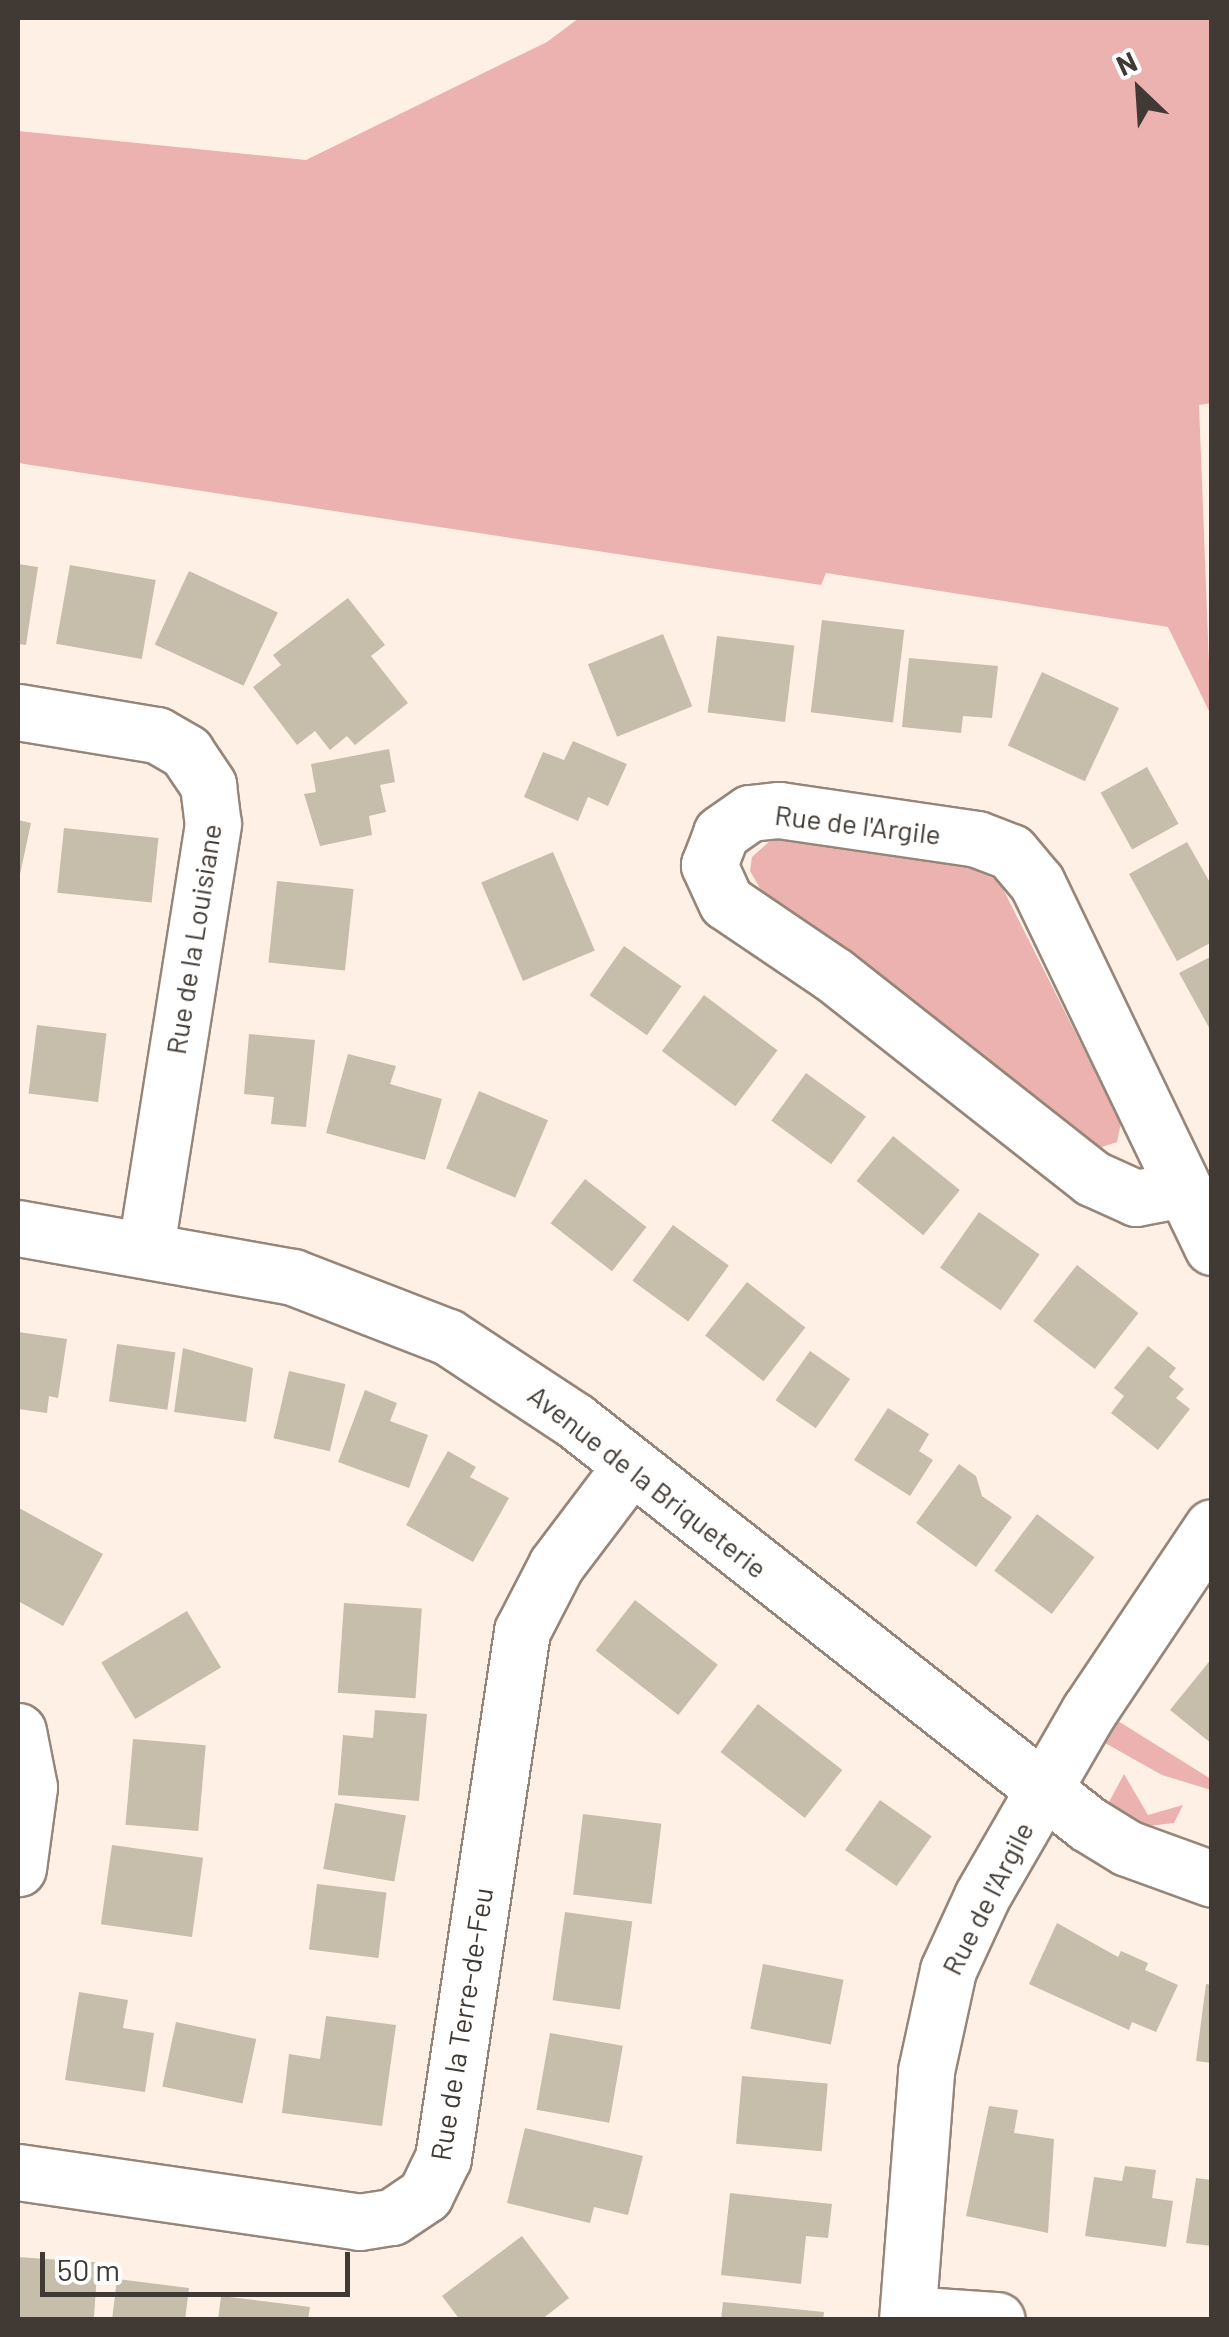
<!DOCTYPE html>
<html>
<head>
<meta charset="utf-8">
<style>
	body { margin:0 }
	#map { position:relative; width:1229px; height:2337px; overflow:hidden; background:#fff0e5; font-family:Barlow,sans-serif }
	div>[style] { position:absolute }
	.green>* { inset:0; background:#ebb2af }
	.building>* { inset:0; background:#c7bdab; transform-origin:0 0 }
	.roads { filter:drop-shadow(2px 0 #968679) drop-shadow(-2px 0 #968679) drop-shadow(0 2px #968679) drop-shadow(0 -2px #968679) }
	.minor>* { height:55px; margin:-27.5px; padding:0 27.5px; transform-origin:27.5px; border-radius:27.5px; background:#fff }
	span { translate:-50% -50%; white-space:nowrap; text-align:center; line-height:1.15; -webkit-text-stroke:8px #fff; paint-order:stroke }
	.street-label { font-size:28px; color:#413a34 }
	.frame { position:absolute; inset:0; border:20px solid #413a34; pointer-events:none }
	.north { position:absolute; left:1089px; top:40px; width:100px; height:100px; -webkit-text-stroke:8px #fff; paint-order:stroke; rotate:335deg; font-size:28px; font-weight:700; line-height:40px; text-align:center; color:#413a34 }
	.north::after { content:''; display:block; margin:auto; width:35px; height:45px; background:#413a34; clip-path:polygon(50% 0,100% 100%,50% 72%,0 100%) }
	.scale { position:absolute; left:40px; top:2252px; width:310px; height:45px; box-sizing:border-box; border:5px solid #413a34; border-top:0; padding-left:12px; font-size:30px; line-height:35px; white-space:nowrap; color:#413a34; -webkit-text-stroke:8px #fff; paint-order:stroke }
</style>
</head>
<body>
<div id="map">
	<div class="green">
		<i style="clip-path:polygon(579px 18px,1211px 18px,1212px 403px,1199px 405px,1211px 715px,1168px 627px,826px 573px,821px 585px,18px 463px,18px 131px,306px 160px,547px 42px)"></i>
		<i style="clip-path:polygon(782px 839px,972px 868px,999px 881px,1121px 1123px,1117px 1142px,1099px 1148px,860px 961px,764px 895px,750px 871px,752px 857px,771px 840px)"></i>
		<i style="clip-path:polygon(1118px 1721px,1211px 1779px,1211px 1790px,1162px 1775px,1105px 1743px)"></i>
		<i style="clip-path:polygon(1124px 1774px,1148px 1815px,1183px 1805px,1174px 1823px,1148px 1826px,1121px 1816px,1109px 1802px)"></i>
	</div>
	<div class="building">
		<i style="clip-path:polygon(18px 564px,38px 567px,26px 645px,18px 644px)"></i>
		<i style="left:70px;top:565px;width:87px;height:80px;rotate:10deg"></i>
		<i style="left:189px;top:571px;width:98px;height:81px;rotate:25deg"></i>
		<i style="clip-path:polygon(348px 598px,385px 645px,371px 656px,408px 703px,355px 745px,347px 736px,330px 750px,315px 731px,297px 745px,253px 687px,281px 665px,273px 655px)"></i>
		<i style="left:822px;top:620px;width:83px;height:93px;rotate:7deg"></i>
		<i style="left:663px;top:634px;width:78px;height:81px;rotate:68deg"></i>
		<i style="left:717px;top:636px;width:78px;height:77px;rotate:7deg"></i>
		<i style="clip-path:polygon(909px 658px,998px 666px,992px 718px,963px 716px,961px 733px,902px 727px)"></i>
		<i style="left:1042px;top:672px;width:85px;height:81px;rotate:25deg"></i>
		<i style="clip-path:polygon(573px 741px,627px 764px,608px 806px,588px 797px,578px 821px,524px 797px,543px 752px,564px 760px)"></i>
		<i style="clip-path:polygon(389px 749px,395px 782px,380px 785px,386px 812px,369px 816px,372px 835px,320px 846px,304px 794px,316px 792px,311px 764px)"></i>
		<i style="left:1147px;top:767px;width:65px;height:53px;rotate:61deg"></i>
		<i style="clip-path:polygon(18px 820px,31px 823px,19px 879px,18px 879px)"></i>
		<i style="left:64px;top:828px;width:95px;height:65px;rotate:6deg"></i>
		<i style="clip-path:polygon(1187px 842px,1212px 886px,1212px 942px,1177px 961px,1129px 874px)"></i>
		<i style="left:553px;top:852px;width:107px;height:78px;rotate:67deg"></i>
		<i style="left:277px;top:881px;width:77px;height:82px;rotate:6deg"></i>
		<i style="left:624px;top:946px;width:70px;height:60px;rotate:35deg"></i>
		<i style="clip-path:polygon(1212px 956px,1212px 1033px,1179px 973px)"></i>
		<i style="left:704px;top:995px;width:92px;height:70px;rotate:37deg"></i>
		<i style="left:37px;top:1025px;width:70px;height:69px;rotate:7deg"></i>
		<i style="clip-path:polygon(249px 1034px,315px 1040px,306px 1127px,271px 1124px,274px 1097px,244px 1094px)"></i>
		<i style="clip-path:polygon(348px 1054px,396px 1066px,390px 1084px,442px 1099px,425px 1160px,326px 1133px)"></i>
		<i style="left:806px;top:1073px;width:74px;height:59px;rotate:36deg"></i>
		<i style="left:479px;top:1091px;width:75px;height:84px;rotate:23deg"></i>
		<i style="left:893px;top:1136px;width:86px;height:58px;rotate:39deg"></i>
		<i style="left:585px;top:1179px;width:78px;height:56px;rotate:38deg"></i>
		<i style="left:979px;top:1212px;width:74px;height:68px;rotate:35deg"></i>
		<i style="left:673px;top:1225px;width:69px;height:69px;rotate:36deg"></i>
		<i style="left:1077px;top:1265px;width:78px;height:71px;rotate:38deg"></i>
		<i style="left:747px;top:1282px;width:74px;height:68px;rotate:38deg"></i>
		<i style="clip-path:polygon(18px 1332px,67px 1339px,58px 1398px,49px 1396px,47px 1413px,18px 1409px)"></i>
		<i style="left:117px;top:1344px;width:59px;height:58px;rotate:8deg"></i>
		<i style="clip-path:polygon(1148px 1346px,1176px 1368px,1169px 1377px,1184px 1389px,1176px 1398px,1190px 1409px,1158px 1450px,1111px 1413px,1124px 1396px,1114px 1388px)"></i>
		<i style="clip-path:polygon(183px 1348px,253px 1368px,246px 1422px,174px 1412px)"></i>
		<i style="left:810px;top:1351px;width:49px;height:60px;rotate:35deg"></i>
		<i style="left:289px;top:1371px;width:58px;height:69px;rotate:13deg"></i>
		<i style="clip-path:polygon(365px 1390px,397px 1403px,390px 1421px,428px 1435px,409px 1488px,338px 1462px)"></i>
		<i style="clip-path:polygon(888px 1408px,929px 1434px,919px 1451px,933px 1460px,910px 1496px,854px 1460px)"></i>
		<i style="clip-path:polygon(448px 1451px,476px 1467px,470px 1477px,509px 1498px,473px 1562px,406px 1525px)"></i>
		<i style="clip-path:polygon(959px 1464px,976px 1476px,982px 1496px,1012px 1517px,976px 1567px,916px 1523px)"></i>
		<i style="clip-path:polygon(19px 1508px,103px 1554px,63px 1626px,18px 1601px)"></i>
		<i style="left:1037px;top:1514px;width:72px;height:71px;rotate:37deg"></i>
		<i style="left:635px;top:1600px;width:105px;height:64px;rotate:38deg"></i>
		<i style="left:344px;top:1603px;width:78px;height:90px;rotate:4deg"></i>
		<i style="left:187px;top:1611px;width:66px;height:100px;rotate:59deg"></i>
		<i style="clip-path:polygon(1212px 1658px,1212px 1744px,1170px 1710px)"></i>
		<i style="left:758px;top:1704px;width:107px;height:61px;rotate:38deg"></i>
		<i style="clip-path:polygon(375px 1710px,427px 1714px,419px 1801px,338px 1795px,343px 1735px,373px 1738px)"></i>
		<i style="left:133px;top:1739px;width:73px;height:86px;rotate:5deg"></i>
		<i style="left:880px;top:1800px;width:63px;height:61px;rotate:35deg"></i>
		<i style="left:335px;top:1803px;width:72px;height:67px;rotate:10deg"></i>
		<i style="left:583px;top:1814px;width:79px;height:81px;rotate:7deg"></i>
		<i style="left:112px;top:1845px;width:92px;height:80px;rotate:8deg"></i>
		<i style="left:317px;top:1884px;width:70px;height:66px;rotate:7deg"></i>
		<i style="left:565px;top:1912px;width:68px;height:89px;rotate:8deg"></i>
		<i style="clip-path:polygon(1057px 1923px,1118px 1957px,1121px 1951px,1148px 1963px,1145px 1970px,1178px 1985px,1156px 2032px,1132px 2022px,1129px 2030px,1029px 1984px)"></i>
		<i style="left:763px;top:1964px;width:82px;height:66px;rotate:11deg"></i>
		<i style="clip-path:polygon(1206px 1984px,1212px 1985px,1212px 2063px,1196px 2061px)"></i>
		<i style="clip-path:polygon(79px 1992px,128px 2000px,123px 2028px,154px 2033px,145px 2092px,65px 2080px)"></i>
		<i style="clip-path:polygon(326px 2016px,396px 2025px,382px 2126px,282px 2113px,289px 2054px,320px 2059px)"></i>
		<i style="left:176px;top:2022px;width:82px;height:66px;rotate:12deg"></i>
		<i style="left:550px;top:2033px;width:74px;height:78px;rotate:10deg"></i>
		<i style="left:742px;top:2076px;width:86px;height:68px;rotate:5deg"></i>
		<i style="clip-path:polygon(989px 2106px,1018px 2110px,1014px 2133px,1054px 2139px,1048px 2233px,966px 2216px)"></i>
		<i style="clip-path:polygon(525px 2128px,643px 2156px,628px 2215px,594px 2207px,590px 2223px,507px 2203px)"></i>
		<i style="clip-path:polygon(1125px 2166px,1156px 2170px,1152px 2198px,1173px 2201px,1166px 2247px,1085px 2236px,1094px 2177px,1122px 2181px)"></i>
		<i style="clip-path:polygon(1196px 2178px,1212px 2180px,1212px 2246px,1186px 2243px)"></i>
		<i style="clip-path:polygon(730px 2193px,832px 2204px,828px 2238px,806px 2236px,801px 2284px,721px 2275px)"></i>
		<i style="clip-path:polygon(522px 2236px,569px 2298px,541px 2320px,460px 2320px,442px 2296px)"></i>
		<i style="left:18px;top:2257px;width:80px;height:61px;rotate:4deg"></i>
		<i style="clip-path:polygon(117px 2279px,189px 2288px,185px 2320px,112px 2320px)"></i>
		<i style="clip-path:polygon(221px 2296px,310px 2307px,308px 2320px,218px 2320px)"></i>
		<i style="clip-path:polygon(723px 2302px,824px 2312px,823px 2320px,721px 2320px)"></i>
	</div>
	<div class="roads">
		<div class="minor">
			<i style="left:18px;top:712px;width:141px;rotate:9.4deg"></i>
			<i style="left:157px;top:735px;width:34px;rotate:30deg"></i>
			<i style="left:186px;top:752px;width:40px;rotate:56deg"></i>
			<i style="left:208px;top:785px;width:39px;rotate:83deg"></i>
			<i style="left:213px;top:824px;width:428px;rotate:99deg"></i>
			<i style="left:1183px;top:1189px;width:48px;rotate:169.2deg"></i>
			<i style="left:1136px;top:1198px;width:48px;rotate:-155.6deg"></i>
			<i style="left:1092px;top:1178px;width:328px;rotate:-141.8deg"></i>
			<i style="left:834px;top:975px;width:130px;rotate:-145.9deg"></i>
			<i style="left:726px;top:902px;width:41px;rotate:-114.7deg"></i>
			<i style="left:709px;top:865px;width:34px;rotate:-69deg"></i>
			<i style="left:721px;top:833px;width:35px;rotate:-35deg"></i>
			<i style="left:750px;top:813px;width:29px;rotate:-6deg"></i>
			<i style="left:779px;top:810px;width:200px;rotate:8.3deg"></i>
			<i style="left:977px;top:839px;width:36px;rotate:21deg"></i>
			<i style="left:1011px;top:852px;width:40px;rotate:50deg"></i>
			<i style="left:1037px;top:883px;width:404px;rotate:64.3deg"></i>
			<i style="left:18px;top:1228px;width:279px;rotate:10.1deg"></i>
			<i style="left:293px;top:1277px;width:166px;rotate:21.2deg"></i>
			<i style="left:448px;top:1337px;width:151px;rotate:33.4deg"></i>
			<i style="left:574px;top:1420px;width:654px;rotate:38.17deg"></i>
			<i style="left:1088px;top:1824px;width:46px;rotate:31.6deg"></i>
			<i style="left:1127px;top:1848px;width:90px;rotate:20deg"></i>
			<i style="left:18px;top:1731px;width:57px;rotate:78.9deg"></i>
			<i style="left:29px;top:1787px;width:82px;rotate:97.7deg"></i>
			<i style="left:18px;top:2172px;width:345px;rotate:8.3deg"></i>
			<i style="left:359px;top:2222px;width:33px;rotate:-9deg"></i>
			<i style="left:392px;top:2217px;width:40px;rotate:-34deg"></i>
			<i style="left:425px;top:2195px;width:41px;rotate:-64.1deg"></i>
			<i style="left:443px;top:2158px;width:533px;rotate:-81.47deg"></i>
			<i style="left:522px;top:1631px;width:74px;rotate:-62.7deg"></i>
			<i style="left:556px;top:1565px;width:123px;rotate:-52.9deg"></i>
			<i style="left:908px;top:2314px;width:89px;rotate:3.9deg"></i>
			<i style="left:907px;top:2320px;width:250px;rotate:-85.6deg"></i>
			<i style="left:926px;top:2071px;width:103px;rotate:-77.7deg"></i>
			<i style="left:948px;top:1970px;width:81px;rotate:-65.3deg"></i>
			<i style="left:982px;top:1896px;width:214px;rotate:-60deg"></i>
			<i style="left:1089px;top:1711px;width:221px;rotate:-56.2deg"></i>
		</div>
	</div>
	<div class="street-label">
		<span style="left:858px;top:824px;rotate:7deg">Rue de l'Argile</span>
		<span style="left:193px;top:939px;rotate:-81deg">Rue de la Louisiane</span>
		<span style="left:648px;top:1481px;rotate:38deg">Avenue de la Briqueterie</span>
		<span style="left:987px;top:1898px;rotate:-63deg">Rue de l'Argile</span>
		<span style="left:461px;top:2024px;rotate:-81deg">Rue de la Terre-de-Feu</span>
	</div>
	<div class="frame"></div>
	<div class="north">N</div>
	<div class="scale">50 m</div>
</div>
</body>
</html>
